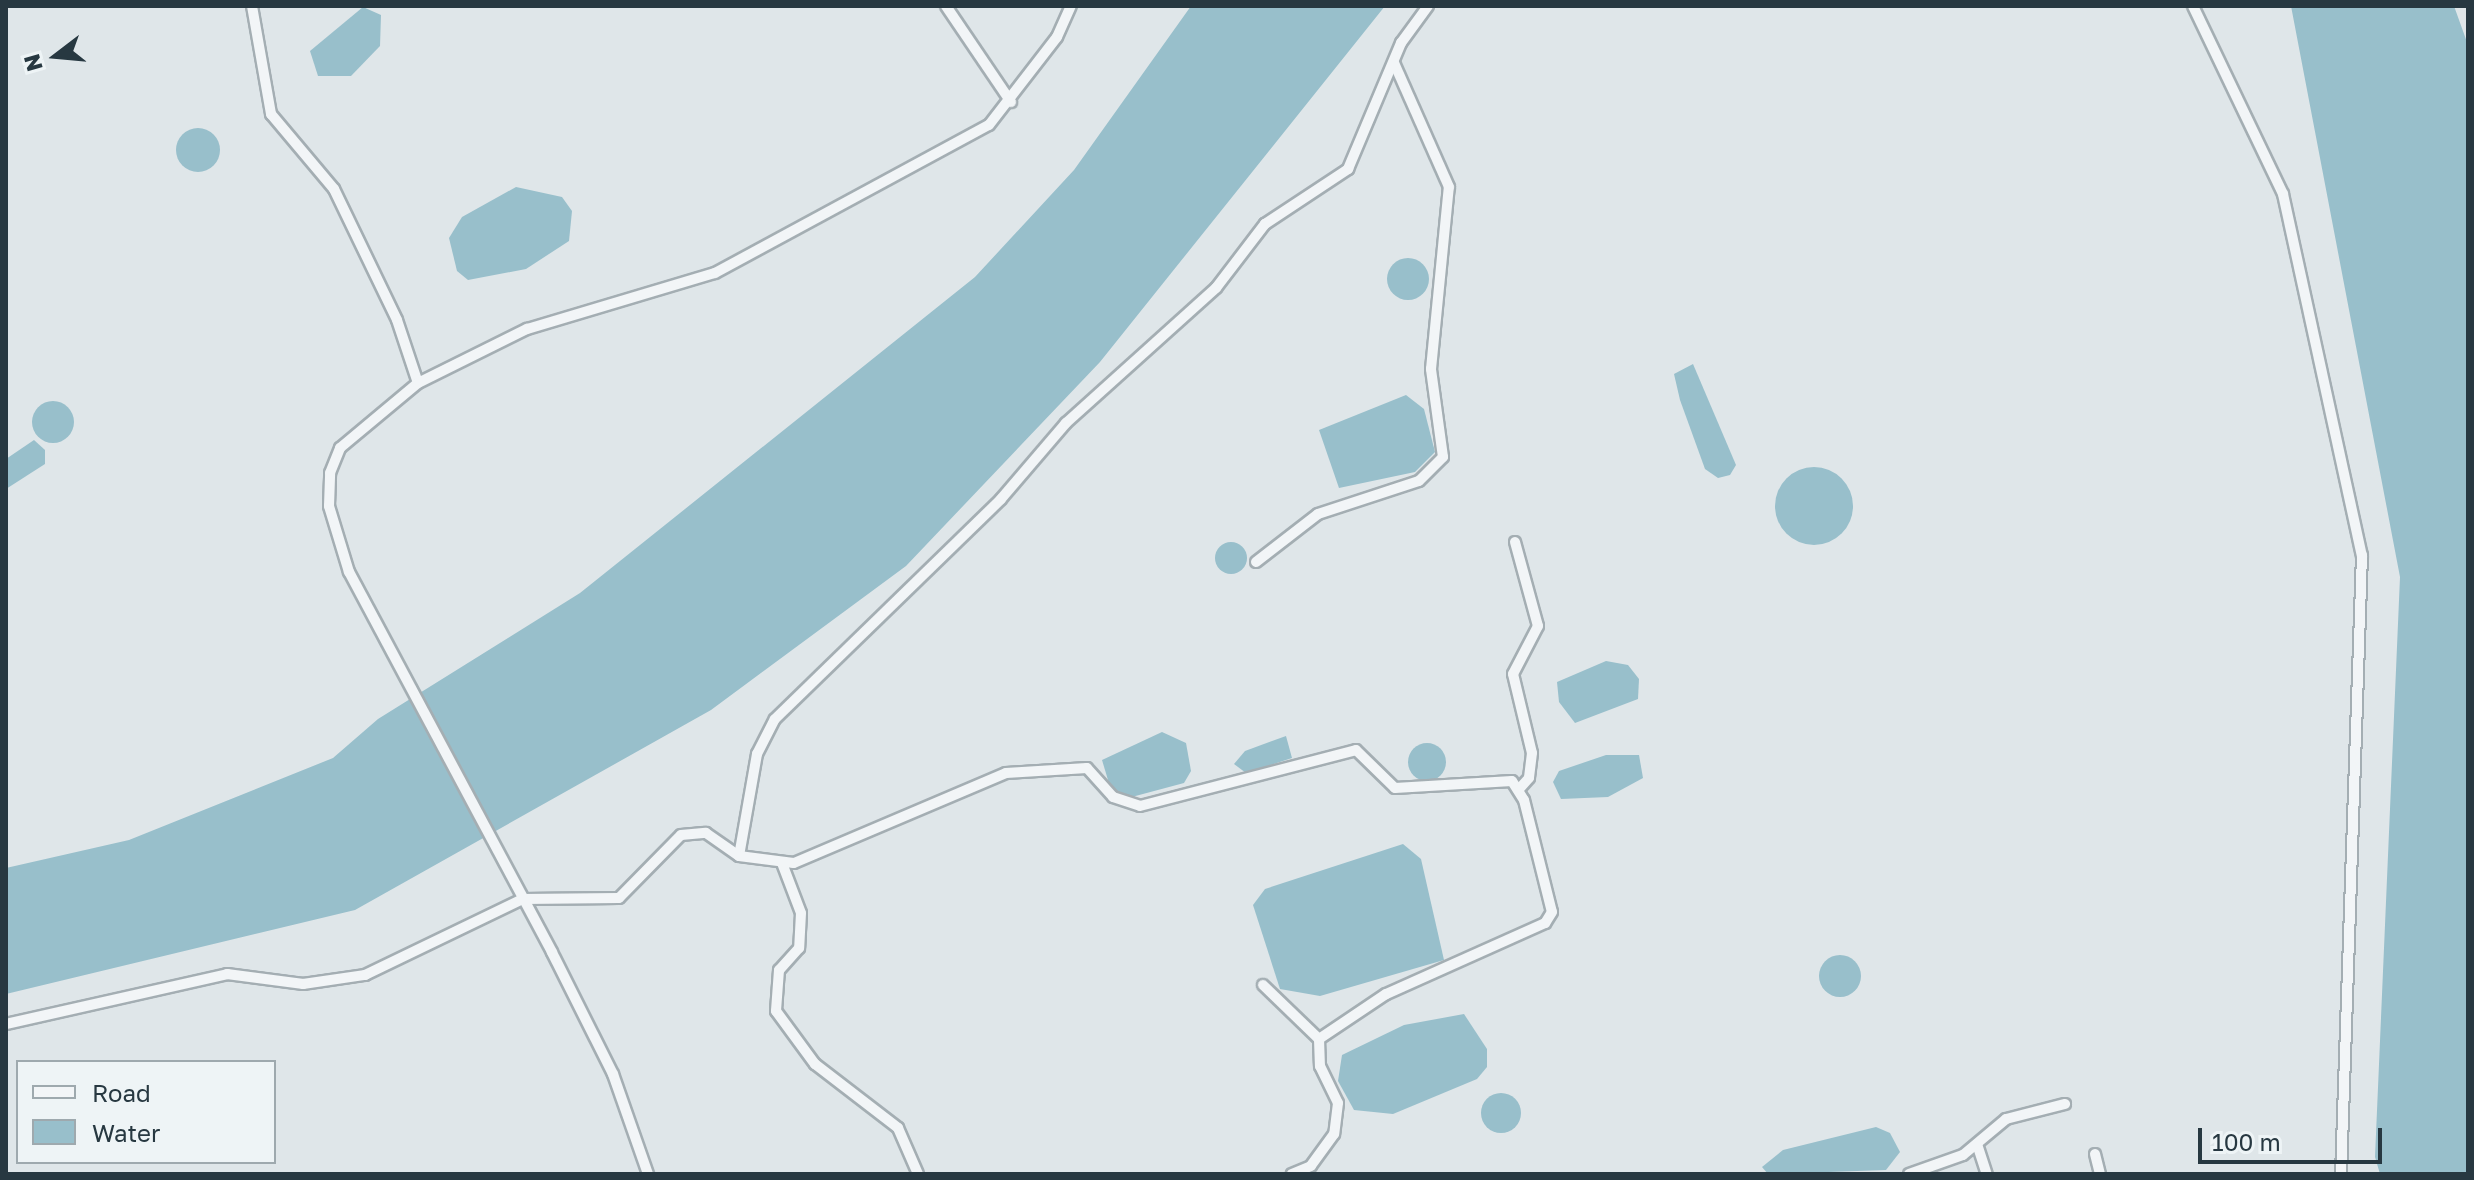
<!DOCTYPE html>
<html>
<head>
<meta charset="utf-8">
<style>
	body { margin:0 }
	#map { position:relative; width:2474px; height:1180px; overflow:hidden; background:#dfe6e9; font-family:"Golos Text",sans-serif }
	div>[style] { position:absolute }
	.water>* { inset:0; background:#98bfcb }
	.round { border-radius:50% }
	.roads { filter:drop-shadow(2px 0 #a4aeb3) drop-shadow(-2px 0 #a4aeb3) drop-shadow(0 2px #a4aeb3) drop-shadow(0 -2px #a4aeb3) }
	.street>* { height:10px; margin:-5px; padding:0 5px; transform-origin:5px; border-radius:5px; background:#f2f5f7 }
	span { translate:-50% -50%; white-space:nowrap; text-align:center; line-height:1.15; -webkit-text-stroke:8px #eef4f6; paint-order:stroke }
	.frame { position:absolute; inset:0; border:8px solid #273841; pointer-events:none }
	.legend { position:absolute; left:16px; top:1060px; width:260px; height:104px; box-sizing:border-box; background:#eef4f6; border:2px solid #9ea9ae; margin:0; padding:10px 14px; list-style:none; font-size:24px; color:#273841 }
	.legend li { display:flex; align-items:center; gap:16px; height:40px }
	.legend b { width:40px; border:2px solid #9ea9ae }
	.north { position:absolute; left:16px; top:16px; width:80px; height:80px; -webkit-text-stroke:6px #eef4f6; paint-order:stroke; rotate:254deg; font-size:22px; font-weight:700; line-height:32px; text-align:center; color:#273841 }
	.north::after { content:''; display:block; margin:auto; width:28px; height:36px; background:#273841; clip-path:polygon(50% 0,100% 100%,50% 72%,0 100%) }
	.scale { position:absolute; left:2198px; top:1128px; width:184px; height:36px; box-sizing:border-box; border:4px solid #273841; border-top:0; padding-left:10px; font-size:24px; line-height:28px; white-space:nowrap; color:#273841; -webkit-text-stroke:6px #eef4f6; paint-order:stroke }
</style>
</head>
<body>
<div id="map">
	<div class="water">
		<i style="clip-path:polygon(1191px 6px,1385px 6px,1100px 362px,906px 566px,711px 710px,355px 910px,6px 994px,6px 868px,129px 840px,333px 758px,378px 719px,580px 593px,975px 277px,1074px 170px)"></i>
		<i style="clip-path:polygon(2291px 6px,2454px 6px,2468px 45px,2468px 1174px,2380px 1174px,2375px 1157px,2400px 577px)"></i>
		<i style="clip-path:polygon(363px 7px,381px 15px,380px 46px,351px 76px,318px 76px,310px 51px)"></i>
		<i class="round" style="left:176px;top:128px;width:44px;height:44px"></i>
		<i style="clip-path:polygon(516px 187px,562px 197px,572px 211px,569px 241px,526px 269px,468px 280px,457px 271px,449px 238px,462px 217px)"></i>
		<i class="round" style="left:1387px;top:258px;width:42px;height:42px"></i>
		<i style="clip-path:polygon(1693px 364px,1736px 465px,1730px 475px,1718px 478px,1705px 469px,1680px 400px,1674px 374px)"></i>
		<i style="clip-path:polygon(1406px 395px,1424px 409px,1435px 452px,1415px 472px,1339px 488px,1319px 430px)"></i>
		<i class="round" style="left:32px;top:401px;width:42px;height:42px"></i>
		<i style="clip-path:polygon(34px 440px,45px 450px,45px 464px,6px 489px,6px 459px)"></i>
		<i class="round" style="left:1775px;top:467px;width:78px;height:78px"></i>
		<i class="round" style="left:1215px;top:542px;width:32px;height:32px"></i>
		<i style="clip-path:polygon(1606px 661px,1628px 665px,1639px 679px,1638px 699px,1575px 723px,1559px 702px,1557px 682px)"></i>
		<i style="clip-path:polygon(1162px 732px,1186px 743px,1191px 771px,1184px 783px,1128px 798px,1111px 790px,1102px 760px)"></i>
		<i style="clip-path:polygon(1286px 736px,1292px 758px,1246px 773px,1234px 764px,1245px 751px)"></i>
		<i class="round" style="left:1408px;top:743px;width:38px;height:38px"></i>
		<i style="clip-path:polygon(1606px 755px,1639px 755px,1643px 778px,1608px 797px,1561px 799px,1553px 782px,1559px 771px)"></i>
		<i style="clip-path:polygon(1403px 844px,1421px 859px,1444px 960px,1320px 996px,1280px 989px,1253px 905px,1265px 889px)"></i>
		<i class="round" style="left:1819px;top:955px;width:42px;height:42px"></i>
		<i style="clip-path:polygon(1464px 1014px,1487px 1049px,1487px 1067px,1477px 1079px,1393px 1114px,1354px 1110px,1338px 1081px,1342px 1055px,1404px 1025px)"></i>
		<i class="round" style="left:1481px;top:1093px;width:40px;height:40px"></i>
		<i style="clip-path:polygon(1876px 1127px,1890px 1133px,1900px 1152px,1886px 1170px,1768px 1174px,1762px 1167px,1783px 1150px)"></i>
	</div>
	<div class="roads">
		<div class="street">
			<i style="left:252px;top:6px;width:110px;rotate:80deg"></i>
			<i style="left:271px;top:114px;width:98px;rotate:50deg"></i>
			<i style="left:334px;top:189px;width:145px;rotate:64.3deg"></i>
			<i style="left:397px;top:320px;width:66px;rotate:71.6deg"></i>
			<i style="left:946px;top:6px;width:116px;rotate:55.9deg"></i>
			<i style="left:2193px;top:6px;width:208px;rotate:64.4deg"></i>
			<i style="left:2283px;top:194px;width:370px;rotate:77.7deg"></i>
			<i style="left:2362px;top:555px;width:619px;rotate:91.94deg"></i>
			<i style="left:1515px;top:542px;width:87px;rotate:74.7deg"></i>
			<i style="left:1538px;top:626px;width:54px;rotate:117.5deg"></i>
			<i style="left:1513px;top:674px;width:81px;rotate:76.5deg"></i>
			<i style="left:1532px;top:753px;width:25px;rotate:97deg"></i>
			<i style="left:1529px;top:778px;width:15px;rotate:132deg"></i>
			<i style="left:1256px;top:562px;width:78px;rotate:-37.7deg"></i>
			<i style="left:1318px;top:514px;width:106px;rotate:-18.1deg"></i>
			<i style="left:1419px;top:481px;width:34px;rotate:-45deg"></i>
			<i style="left:1443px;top:457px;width:89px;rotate:-97.8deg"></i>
			<i style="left:1431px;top:369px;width:183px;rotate:-84.4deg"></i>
			<i style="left:1449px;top:187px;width:136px;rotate:-113.9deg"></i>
			<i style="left:739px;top:856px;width:104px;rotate:-80deg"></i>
			<i style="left:757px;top:754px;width:39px;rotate:-63deg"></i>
			<i style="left:775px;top:719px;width:315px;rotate:-44.2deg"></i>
			<i style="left:1001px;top:499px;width:100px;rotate:-49.5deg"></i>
			<i style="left:1066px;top:423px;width:202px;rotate:-42deg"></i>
			<i style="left:1216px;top:288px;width:81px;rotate:-52.6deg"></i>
			<i style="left:1265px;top:224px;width:100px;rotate:-33.5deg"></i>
			<i style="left:1348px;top:169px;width:137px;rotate:-67.2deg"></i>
			<i style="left:1401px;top:43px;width:46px;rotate:-53.9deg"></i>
			<i style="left:782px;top:863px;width:53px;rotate:69.2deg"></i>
			<i style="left:801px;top:913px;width:35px;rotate:93deg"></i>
			<i style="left:799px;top:948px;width:30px;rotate:132deg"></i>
			<i style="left:779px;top:970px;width:41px;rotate:94.2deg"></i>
			<i style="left:776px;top:1011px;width:66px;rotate:53.7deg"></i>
			<i style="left:815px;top:1064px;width:105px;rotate:37.6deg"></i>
			<i style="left:898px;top:1128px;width:50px;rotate:66.5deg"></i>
			<i style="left:1263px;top:985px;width:78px;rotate:44deg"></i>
			<i style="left:6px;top:1024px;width:227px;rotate:-12.7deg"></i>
			<i style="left:227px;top:974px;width:77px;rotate:7.5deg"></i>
			<i style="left:303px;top:984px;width:63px;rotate:-8.3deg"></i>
			<i style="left:365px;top:975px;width:175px;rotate:-25.7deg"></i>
			<i style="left:523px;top:899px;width:96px;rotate:-0.6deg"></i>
			<i style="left:619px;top:898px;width:88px;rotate:-45.5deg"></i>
			<i style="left:681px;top:835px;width:25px;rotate:-5deg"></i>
			<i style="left:706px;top:833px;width:40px;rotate:34.9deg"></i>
			<i style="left:739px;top:856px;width:55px;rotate:7.3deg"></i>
			<i style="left:794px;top:863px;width:230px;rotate:-23deg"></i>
			<i style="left:1006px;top:773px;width:81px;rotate:-3.5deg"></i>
			<i style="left:1087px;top:768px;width:39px;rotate:48deg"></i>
			<i style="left:1113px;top:797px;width:28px;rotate:18deg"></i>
			<i style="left:1140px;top:806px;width:223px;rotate:-14.5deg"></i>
			<i style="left:1356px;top:750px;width:54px;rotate:44.3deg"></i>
			<i style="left:1395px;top:788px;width:117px;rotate:-3.4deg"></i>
			<i style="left:1512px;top:781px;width:22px;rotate:58deg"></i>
			<i style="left:1524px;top:800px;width:115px;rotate:76deg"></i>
			<i style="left:1552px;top:912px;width:13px;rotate:122deg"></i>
			<i style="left:1545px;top:923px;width:174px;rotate:155.9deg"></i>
			<i style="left:1386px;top:994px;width:81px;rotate:146.1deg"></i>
			<i style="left:1319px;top:1039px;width:27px;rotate:88deg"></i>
			<i style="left:1320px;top:1066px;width:41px;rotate:64.1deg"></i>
			<i style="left:1338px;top:1103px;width:31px;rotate:97deg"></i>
			<i style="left:1334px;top:1134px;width:39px;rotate:126deg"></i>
			<i style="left:1311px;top:1166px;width:21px;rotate:157deg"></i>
			<i style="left:1977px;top:1144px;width:32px;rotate:72deg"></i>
			<i style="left:2095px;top:1154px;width:21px;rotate:76deg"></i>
			<i style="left:648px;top:1174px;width:106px;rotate:-109.3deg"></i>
			<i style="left:613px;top:1074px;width:136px;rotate:-116.6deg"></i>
			<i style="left:552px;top:952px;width:431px;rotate:-118.1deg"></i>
			<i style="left:349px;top:572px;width:69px;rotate:-106.9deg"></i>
			<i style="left:329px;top:506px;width:33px;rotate:-88deg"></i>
			<i style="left:330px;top:473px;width:27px;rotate:-68deg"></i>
			<i style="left:340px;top:448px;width:102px;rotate:-39.8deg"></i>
			<i style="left:418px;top:383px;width:122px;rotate:-26.4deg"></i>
			<i style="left:527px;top:329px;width:196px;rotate:-16.6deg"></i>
			<i style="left:715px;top:273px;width:311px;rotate:-28.4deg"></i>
			<i style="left:989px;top:125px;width:111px;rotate:-52.3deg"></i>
			<i style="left:1057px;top:37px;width:34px;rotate:-66deg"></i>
			<i style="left:1909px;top:1174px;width:57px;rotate:-19.4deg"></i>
			<i style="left:1963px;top:1155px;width:56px;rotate:-39.9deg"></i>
			<i style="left:2006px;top:1119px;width:61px;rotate:-14.3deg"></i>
		</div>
	</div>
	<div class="frame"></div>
	<ul class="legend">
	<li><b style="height:10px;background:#f2f5f7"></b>Road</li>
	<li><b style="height:22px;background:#98bfcb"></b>Water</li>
	</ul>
	<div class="north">N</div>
	<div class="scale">100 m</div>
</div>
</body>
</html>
